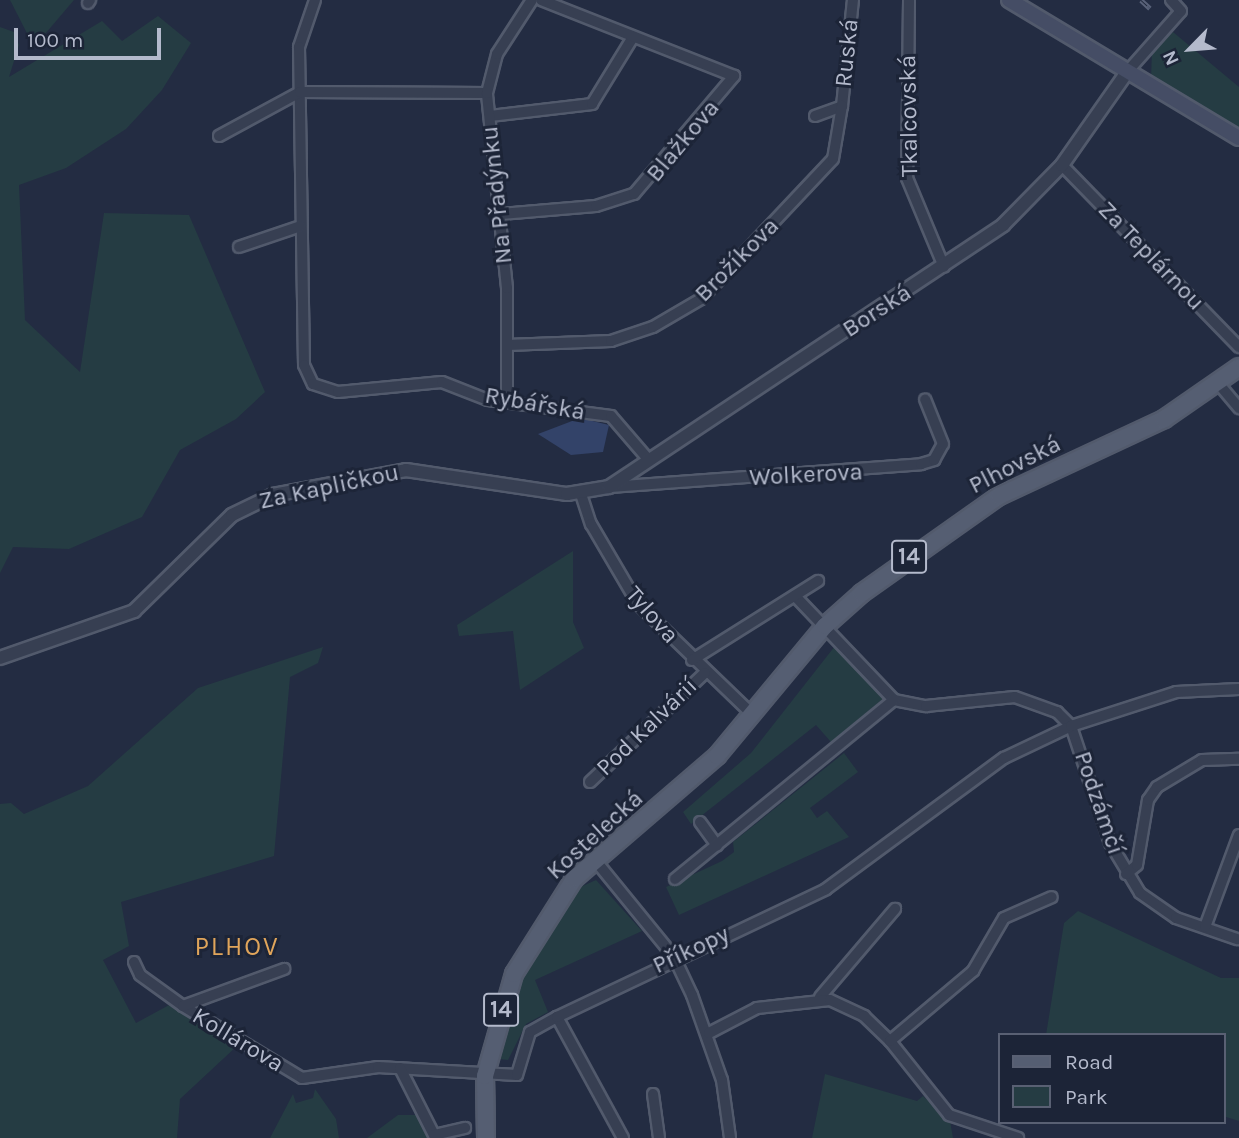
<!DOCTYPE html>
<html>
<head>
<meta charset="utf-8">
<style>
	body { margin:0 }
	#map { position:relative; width:1239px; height:1138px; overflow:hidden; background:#232c42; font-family:Karla,sans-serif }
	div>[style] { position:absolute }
	.green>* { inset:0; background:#253c43 }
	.water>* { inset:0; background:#334369 }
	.roads { filter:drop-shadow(2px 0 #525a6c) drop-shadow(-2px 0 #525a6c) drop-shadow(0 2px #525a6c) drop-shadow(0 -2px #525a6c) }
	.minor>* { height:10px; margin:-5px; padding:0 5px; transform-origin:5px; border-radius:5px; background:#373f52 }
	.tertiary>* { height:12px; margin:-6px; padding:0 6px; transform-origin:6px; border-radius:6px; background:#373f52 }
	.secondary>* { height:14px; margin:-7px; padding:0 7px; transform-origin:7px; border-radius:7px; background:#454d65 }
	.primary>* { height:16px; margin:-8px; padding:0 8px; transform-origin:8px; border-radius:8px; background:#555e72 }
	.rail>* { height:5px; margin-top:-2.5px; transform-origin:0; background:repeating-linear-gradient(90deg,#1c2437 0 8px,#596279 0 16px); box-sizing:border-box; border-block:2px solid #596279 }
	span { translate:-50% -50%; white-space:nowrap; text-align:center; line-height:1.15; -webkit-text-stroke:6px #1c2437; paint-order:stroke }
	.shield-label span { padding:2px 5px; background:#1c2437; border:2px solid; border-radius:5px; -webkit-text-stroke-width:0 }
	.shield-label { font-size:23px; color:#b4bacc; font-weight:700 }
	.street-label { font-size:24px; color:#b4bacc }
	.neighbourhood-label { font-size:26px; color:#e0a55b; letter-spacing:2px }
	.legend { position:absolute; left:998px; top:1033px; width:228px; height:91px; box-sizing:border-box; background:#1c2437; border:2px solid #596073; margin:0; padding:9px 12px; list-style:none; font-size:21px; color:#b4bacc }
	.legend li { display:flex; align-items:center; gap:14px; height:35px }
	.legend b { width:35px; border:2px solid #596073 }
	.north { position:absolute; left:1155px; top:14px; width:70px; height:70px; -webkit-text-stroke:5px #1c2437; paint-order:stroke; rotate:245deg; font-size:19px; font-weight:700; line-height:28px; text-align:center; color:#b4bacc }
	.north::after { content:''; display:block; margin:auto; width:24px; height:32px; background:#b4bacc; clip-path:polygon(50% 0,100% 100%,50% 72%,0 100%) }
	.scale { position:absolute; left:14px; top:28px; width:147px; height:32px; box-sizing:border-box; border:4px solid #b4bacc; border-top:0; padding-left:9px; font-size:21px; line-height:24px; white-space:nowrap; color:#b4bacc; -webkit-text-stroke:5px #1c2437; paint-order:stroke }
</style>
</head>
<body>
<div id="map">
	<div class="green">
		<i style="clip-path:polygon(10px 0,74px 0,34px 47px)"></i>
		<i style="clip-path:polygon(158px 16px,191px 43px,162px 90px,126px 129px,66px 168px,19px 185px,25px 320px,80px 372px,104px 213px,189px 215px,265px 392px,236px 419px,180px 450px,142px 517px,69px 549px,13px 547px,0 573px,0 27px,14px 32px,19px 45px,9px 77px,102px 21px,122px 41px)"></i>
		<i style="clip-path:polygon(1173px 32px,1239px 87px,1239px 130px,1151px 79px,1152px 50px)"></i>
		<i style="clip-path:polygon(573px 551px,573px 622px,584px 648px,520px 690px,513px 631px,459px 636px,457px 625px)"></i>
		<i style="clip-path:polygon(835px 646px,884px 698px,831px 742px,816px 725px,691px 824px,683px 812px,751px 753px)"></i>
		<i style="clip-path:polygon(323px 647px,318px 663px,290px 677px,274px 856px,121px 902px,129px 946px,103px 960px,136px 1023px,171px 1004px,237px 1046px,180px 1099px,177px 1138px,0 1138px,0 804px,11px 803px,24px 814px,88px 786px,198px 688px)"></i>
		<i style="clip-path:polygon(844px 753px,858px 772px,810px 808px,817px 818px,827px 811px,849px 837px,679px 915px,666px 887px,722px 861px,734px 852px,733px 842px)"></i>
		<i style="clip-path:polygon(596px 880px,642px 931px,535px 980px,548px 1012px,526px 1024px,508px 1060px,499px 1059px,520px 982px,547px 931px,576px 889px)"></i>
		<i style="clip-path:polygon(1078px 911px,1221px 978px,1239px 978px,1239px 1121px,1223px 1116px,1223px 1035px,1046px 1035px,1064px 923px)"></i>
		<i style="clip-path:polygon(825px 1074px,917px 1101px,923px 1096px,950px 1121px,953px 1138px,812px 1138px)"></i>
		<i style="clip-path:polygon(315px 1089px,336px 1119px,339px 1138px,270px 1138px,293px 1094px,296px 1103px,313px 1098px)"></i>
		<i style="clip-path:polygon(398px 1115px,416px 1115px,430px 1138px,367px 1138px)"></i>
	</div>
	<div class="water">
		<i style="clip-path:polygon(580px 418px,609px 425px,603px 452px,571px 455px,538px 434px)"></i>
	</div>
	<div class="roads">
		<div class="minor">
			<i style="left:315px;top:0;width:50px;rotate:108.8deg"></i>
			<i style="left:299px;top:47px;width:318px;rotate:89.1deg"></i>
			<i style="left:304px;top:365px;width:21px;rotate:65deg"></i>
			<i style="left:313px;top:384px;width:26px;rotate:18deg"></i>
			<i style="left:338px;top:392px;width:104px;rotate:-5.5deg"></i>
			<i style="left:442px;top:382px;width:49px;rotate:21.4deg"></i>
			<i style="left:488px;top:400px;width:124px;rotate:7.4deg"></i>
			<i style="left:611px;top:416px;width:58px;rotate:49.2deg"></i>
			<i style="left:909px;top:0;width:178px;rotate:90.6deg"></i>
			<i style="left:907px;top:178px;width:96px;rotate:67.4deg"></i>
			<i style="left:88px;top:3px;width:4px;rotate:-56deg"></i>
			<i style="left:1127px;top:72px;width:81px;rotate:-48.5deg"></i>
			<i style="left:1181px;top:11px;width:15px;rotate:-132deg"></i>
			<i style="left:490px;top:116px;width:103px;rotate:-6.7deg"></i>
			<i style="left:592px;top:104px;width:79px;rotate:-58.5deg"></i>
			<i style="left:815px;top:116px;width:29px;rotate:-20deg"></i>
			<i style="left:842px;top:106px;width:107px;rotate:-84.1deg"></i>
			<i style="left:219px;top:136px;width:92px;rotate:-28.5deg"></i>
			<i style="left:300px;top:92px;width:187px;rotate:0.3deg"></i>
			<i style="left:1062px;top:165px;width:254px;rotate:45.8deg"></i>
			<i style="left:501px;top:214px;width:95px;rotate:-4.8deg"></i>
			<i style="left:596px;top:206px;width:40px;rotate:-18deg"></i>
			<i style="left:634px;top:194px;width:155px;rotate:-49.7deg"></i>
			<i style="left:734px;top:76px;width:207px;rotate:-158.5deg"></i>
			<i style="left:239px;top:247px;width:65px;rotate:-18.7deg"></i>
			<i style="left:507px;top:345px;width:104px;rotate:-2.2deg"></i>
			<i style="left:611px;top:341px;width:44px;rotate:-18.4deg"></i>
			<i style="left:653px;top:327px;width:56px;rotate:-30.3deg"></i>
			<i style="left:701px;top:299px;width:192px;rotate:-46.7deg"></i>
			<i style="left:833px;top:159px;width:54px;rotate:-80.4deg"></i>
			<i style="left:1218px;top:383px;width:33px;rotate:50deg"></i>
			<i style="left:507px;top:402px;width:114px;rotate:-90deg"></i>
			<i style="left:507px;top:288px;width:196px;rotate:-95.9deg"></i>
			<i style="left:487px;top:93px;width:40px;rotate:-75.6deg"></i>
			<i style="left:497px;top:54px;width:64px;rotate:-57.1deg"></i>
			<i style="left:610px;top:487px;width:312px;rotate:-4.2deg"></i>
			<i style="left:921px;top:464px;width:14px;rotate:-17deg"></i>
			<i style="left:934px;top:460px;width:18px;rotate:-61deg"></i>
			<i style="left:943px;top:444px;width:48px;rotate:-111.8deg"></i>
			<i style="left:581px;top:494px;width:32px;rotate:72deg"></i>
			<i style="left:591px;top:524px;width:93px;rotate:59.6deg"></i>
			<i style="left:638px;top:604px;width:160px;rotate:44deg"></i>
			<i style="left:795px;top:596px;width:144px;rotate:46.4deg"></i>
			<i style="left:894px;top:700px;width:33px;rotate:11deg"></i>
			<i style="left:926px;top:706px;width:89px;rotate:-5.8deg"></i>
			<i style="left:1015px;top:697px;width:45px;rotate:19.7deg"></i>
			<i style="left:1057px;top:712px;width:20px;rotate:45deg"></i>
			<i style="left:1071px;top:726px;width:123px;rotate:71.6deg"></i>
			<i style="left:1110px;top:843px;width:58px;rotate:59deg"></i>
			<i style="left:1140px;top:893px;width:44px;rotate:34.8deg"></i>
			<i style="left:1176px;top:918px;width:65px;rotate:19deg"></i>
			<i style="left:692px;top:660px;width:149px;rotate:-32.1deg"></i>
			<i style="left:590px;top:782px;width:158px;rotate:-43.5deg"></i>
			<i style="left:700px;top:822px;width:29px;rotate:54deg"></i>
			<i style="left:595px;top:860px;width:125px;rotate:50.8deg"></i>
			<i style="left:674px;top:957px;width:42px;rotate:64.7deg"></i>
			<i style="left:692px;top:995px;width:90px;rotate:70.6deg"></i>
			<i style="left:722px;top:1080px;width:59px;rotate:82.1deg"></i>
			<i style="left:1126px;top:874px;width:14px;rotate:-39deg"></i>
			<i style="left:1137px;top:865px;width:66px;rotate:-80.4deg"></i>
			<i style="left:1148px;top:800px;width:16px;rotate:-55deg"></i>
			<i style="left:1157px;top:787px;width:52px;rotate:-31deg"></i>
			<i style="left:1202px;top:760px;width:37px;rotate:-2deg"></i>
			<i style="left:675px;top:879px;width:283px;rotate:-39.3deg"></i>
			<i style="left:1205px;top:927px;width:98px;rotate:-69.7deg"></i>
			<i style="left:134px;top:962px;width:14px;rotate:65deg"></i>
			<i style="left:140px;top:975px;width:53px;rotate:35.8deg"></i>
			<i style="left:183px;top:1006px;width:139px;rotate:31.2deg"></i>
			<i style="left:302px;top:1078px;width:77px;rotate:-8.2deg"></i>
			<i style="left:378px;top:1067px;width:139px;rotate:3.3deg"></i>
			<i style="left:517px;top:1075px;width:45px;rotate:-73.2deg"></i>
			<i style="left:530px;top:1032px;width:31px;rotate:-29deg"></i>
			<i style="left:820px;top:997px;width:116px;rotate:-49.6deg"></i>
			<i style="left:183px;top:1006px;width:108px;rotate:-20.1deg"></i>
			<i style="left:709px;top:1033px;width:54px;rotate:-27.5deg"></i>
			<i style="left:757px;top:1008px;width:73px;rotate:-6.3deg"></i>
			<i style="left:830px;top:1000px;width:38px;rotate:25deg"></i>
			<i style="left:864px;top:1016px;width:36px;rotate:44deg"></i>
			<i style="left:890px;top:1041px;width:95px;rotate:51.4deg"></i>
			<i style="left:949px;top:1115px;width:73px;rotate:18.4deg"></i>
			<i style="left:890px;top:1041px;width:109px;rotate:-40.1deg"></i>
			<i style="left:973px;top:971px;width:61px;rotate:-59.7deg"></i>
			<i style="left:1004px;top:918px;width:52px;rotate:-23.6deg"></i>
			<i style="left:400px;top:1068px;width:75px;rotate:63.1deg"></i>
			<i style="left:434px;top:1135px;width:32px;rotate:-13deg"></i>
			<i style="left:653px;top:1094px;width:44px;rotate:82.2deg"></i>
			<i style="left:623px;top:1138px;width:138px;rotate:-118.6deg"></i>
			<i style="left:557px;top:1017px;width:298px;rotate:-25.4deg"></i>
			<i style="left:826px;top:889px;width:221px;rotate:-36.4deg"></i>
			<i style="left:1004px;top:758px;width:74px;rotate:-25.5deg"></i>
			<i style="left:1071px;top:726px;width:110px;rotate:-17.9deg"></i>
			<i style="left:1176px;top:692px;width:63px;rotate:-2.7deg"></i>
		</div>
		<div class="tertiary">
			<i style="left:0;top:658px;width:142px;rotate:-19.3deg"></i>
			<i style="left:134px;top:611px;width:137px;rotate:-44.4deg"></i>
			<i style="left:232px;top:515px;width:46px;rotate:-26deg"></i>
			<i style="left:273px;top:495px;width:135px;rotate:-10.6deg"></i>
			<i style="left:406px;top:470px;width:163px;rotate:8.5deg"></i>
			<i style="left:567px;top:494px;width:43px;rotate:-9.5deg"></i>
			<i style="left:609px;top:487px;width:473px;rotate:-33.6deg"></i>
			<i style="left:1003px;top:225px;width:84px;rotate:-45.5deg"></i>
			<i style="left:1062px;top:165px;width:113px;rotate:-55deg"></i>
		</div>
		<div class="secondary">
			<i style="left:1009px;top:0;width:268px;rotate:31deg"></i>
		</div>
		<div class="primary">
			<i style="left:486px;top:1138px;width:62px;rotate:-90.9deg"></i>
			<i style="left:485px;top:1076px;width:106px;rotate:-74.1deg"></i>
			<i style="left:514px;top:974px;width:112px;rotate:-57.7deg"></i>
			<i style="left:574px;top:879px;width:189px;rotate:-40.7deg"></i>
			<i style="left:717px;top:756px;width:169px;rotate:-50.3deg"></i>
			<i style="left:825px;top:626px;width:50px;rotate:-41.7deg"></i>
			<i style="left:862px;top:593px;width:168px;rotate:-35.3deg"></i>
			<i style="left:999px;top:496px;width:182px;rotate:-25deg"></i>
			<i style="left:1164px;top:419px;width:91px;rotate:-34.7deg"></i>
		</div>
	</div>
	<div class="rail">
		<i style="left:1141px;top:0;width:12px;rotate:42deg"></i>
	</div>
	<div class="shield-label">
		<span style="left:909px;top:557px">14</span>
		<span style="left:501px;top:1010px">14</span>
	</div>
	<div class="street-label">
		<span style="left:847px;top:53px;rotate:-84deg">Ruská</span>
		<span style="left:909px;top:116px;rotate:-91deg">Tkalcovská</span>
		<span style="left:683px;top:141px;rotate:-50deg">Blažkova</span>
		<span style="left:497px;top:195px;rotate:-96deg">Na Přadýnku</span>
		<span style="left:1151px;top:256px;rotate:46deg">Za Teplárnou</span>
		<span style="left:737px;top:260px;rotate:-45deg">Brožíkova</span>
		<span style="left:877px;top:311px;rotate:-33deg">Borská</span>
		<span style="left:535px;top:404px;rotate:10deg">Rybářská</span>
		<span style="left:1015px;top:465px;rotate:-27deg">Plhovská</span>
		<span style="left:806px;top:475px;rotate:-3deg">Wolkerova</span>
		<span style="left:329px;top:487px;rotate:-12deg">Za Kapličkou</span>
		<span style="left:652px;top:615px;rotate:49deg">Tylova</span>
		<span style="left:647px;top:727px;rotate:-44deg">Pod Kalvárií</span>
		<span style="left:1099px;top:803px;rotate:71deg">Podzámčí</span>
		<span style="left:595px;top:835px;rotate:-42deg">Kostelecká</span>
		<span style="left:691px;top:950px;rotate:-25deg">Příkopy</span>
		<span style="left:238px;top:1040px;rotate:31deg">Kollárova</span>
	</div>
	<div class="neighbourhood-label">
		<span style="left:237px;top:947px">PLHOV</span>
	</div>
	<ul class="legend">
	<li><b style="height:9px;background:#555e72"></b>Road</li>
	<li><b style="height:19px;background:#253c43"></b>Park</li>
	</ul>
	<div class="north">N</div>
	<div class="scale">100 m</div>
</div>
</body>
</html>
